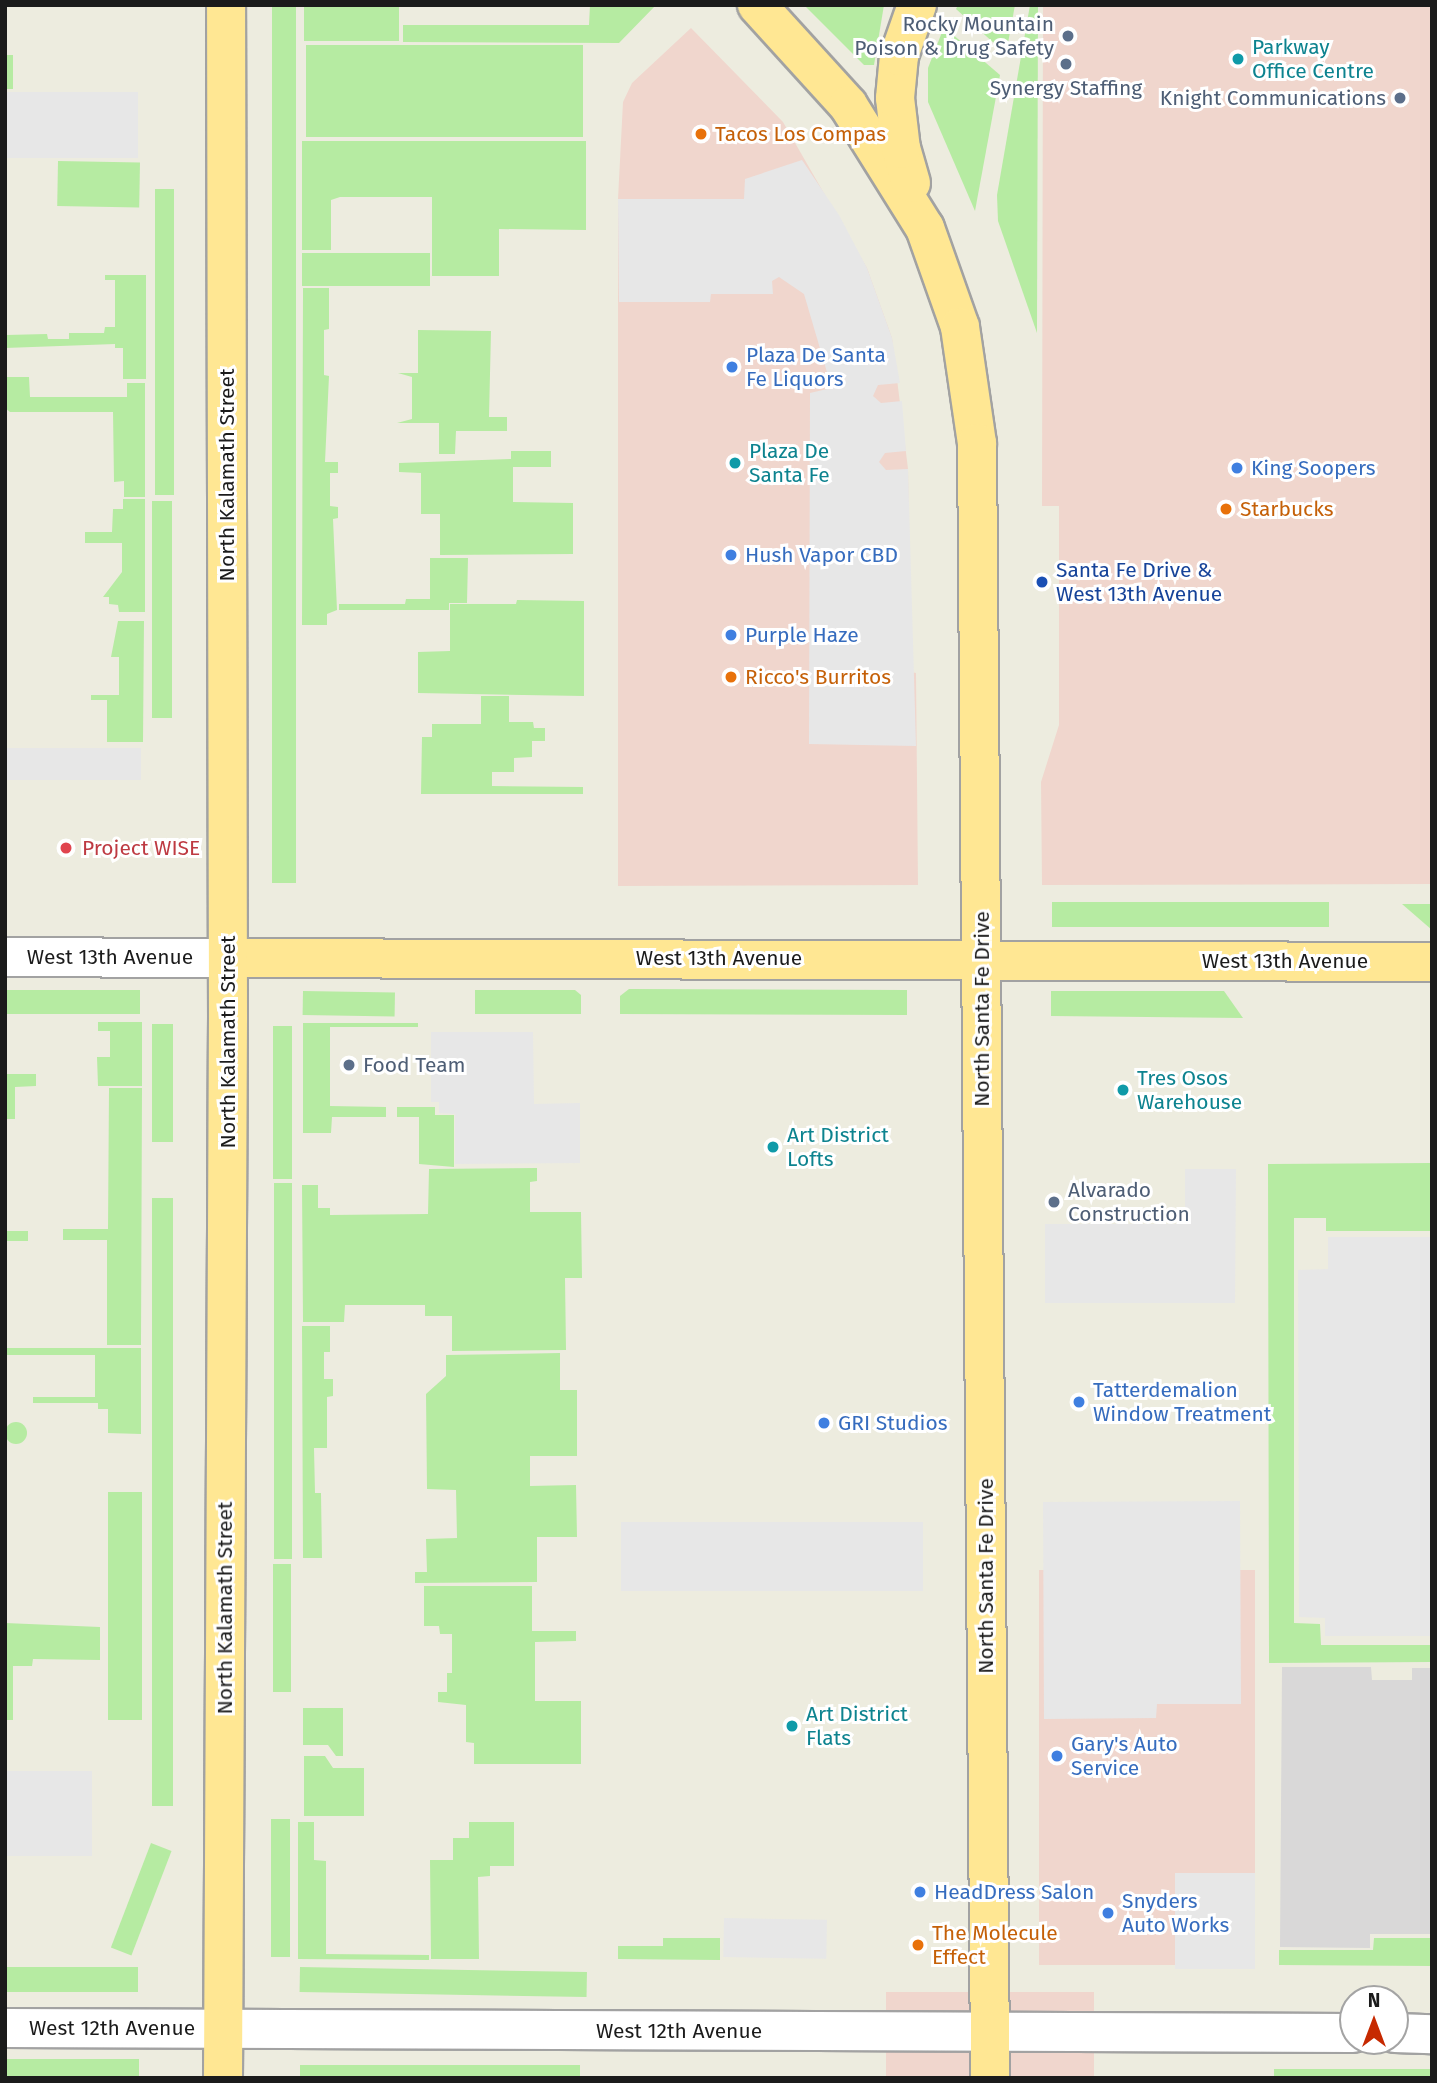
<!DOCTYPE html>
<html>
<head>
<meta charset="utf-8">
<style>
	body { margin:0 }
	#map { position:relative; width:1437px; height:2083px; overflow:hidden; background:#edecdf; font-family:"Fira Sans",sans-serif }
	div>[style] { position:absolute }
	.residential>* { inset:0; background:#d9d8d8 }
	.commercial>* { inset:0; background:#f0d6cd; transform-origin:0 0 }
	.grass>* { inset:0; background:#b6eba2; transform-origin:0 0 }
	.round { border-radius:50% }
	.parking>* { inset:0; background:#e7e7e7; transform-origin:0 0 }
	.roads { filter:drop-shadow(2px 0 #a2a2a2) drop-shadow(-2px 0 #a2a2a2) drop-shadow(0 2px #a2a2a2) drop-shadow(0 -2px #a2a2a2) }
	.minor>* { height:38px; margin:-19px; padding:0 19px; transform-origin:19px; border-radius:19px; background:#fff }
	.major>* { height:38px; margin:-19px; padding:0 19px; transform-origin:19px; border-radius:19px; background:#ffe793 }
	.dots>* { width:19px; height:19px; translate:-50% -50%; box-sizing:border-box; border:4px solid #fff; border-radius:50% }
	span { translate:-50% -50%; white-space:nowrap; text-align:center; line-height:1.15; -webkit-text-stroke:6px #fff; paint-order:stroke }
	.service-label { font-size:21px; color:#4e5e75 }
	.right { translate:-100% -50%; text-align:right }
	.left { translate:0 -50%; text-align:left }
	.culture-label { font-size:21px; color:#0d838f }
	.food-label { font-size:21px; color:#c56008 }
	.shop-label { font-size:21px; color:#366cbe }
	.street-label { font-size:21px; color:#1b1b1b }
	.transit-label { font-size:21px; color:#164399 }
	.health-label { font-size:21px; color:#be3a42 }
	.frame { position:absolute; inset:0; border:7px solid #1b1b1b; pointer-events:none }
	.north { position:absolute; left:1339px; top:1985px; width:70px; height:70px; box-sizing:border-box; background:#fff; border:2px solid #a4a4a4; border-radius:50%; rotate:0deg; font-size:19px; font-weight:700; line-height:28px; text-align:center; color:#1b1b1b }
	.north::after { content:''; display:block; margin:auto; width:24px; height:32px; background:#c62900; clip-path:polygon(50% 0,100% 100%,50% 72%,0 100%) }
</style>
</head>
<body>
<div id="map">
	<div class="residential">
		<i style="clip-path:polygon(1282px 1667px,1371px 1667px,1372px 1680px,1412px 1680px,1412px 1668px,1432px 1668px,1432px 1934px,1370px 1934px,1370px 1948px,1280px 1947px)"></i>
	</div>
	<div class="commercial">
		<i style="clip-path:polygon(1043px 5px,1432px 5px,1432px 884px,1042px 885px,1041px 782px,1059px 725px,1059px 506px,1042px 506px)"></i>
		<i style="clip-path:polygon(691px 28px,783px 122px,867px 268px,892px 338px,908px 469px,911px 672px,916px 673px,918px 885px,618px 886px,618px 199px,623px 102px,632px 83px)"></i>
		<i style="left:1039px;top:1570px;width:216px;height:395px"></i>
		<i style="left:886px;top:1992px;width:208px;height:86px"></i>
	</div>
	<div class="grass">
		<i style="left:272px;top:5px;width:24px;height:878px"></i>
		<i style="left:304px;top:5px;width:95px;height:36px"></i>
		<i style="clip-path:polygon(590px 5px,656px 5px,619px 43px,403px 42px,403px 25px,589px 25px)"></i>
		<i style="clip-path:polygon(804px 5px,884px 5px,874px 65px,864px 65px)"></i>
		<i style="clip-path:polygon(958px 5px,1015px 5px,1006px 54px,956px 9px)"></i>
		<i style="clip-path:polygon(1030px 5px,1038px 5px,1037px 333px,998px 221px,997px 195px)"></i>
		<i style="clip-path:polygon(944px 27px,1000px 75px,975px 211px,928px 102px,928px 68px)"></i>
		<i style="left:306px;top:45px;width:277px;height:92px"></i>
		<i style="left:5px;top:55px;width:8px;height:34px"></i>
		<i style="clip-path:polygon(302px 141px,586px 141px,586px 230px,499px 229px,499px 276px,432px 276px,432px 197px,340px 197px,331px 200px,331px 250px,302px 250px)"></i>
		<i style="left:58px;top:161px;width:82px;height:45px;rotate:1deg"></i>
		<i style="left:155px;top:189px;width:19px;height:306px"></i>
		<i style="left:302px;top:253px;width:128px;height:33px"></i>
		<i style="clip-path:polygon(105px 275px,146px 275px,146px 379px,123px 379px,123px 348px,115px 348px,115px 344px,5px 348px,5px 329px,6px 335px,47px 334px,48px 339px,69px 339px,69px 333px,104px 333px,105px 327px,115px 327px,115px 280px,105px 280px)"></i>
		<i style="clip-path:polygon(303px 288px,329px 288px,329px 329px,324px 330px,324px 375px,329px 376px,325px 462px,338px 462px,338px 473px,330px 473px,330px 506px,338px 507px,338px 518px,333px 519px,337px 610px,327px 614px,327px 625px,302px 625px)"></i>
		<i style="clip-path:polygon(418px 330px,491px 331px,489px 417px,507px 417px,507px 431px,456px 431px,455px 454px,439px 454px,439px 423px,397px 423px,412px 419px,412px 377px,398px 373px,418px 373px)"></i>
		<i style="clip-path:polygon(5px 377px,29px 377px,30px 397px,127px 397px,127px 383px,145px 383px,145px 497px,124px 497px,124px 481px,114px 482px,113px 412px,10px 412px,5px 408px)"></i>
		<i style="clip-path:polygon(511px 451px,551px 451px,551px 467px,513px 467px,513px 502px,573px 503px,573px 554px,440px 555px,440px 514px,421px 514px,421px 473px,399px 472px,399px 463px,511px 459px)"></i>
		<i style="clip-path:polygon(123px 499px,145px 499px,145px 612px,119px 612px,118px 605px,109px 604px,109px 597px,103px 597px,122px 572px,122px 543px,85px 543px,85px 532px,112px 532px,113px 509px,123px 509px)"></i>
		<i style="left:152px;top:501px;width:20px;height:217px"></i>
		<i style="clip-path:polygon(430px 558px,468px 558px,467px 603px,449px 603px,449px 610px,339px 610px,339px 604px,405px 604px,406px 599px,430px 599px)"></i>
		<i style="clip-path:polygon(517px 600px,584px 601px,584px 696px,418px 693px,418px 652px,450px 651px,450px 604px,516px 604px)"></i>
		<i style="clip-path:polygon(118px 621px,144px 621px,143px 742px,107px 742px,107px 700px,91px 700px,91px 695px,119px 695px,119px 657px,111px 657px)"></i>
		<i style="clip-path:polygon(481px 696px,509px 696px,509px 722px,533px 722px,534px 728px,545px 728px,545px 741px,532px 741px,532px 757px,514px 758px,514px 772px,492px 772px,492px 786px,583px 787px,583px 794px,421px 794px,422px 737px,432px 737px,432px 724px,481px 724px)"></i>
		<i style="left:1052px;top:902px;width:277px;height:25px"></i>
		<i style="clip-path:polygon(1402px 904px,1432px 904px,1432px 930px)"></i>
		<i style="clip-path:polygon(629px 989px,907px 990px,907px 1015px,620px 1014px,620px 996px)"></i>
		<i style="left:5px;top:990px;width:135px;height:24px"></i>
		<i style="clip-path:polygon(475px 990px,575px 990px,581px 995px,581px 1014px,475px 1014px)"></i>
		<i style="left:303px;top:991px;width:92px;height:24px;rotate:1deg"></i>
		<i style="clip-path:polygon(1051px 991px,1224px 991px,1243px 1018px,1051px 1016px)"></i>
		<i style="clip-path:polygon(98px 1022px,142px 1022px,142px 1086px,98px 1086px,97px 1057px,110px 1057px,110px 1031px,98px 1031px)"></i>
		<i style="clip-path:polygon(303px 1023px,418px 1023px,418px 1027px,330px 1027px,330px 1106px,386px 1107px,386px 1117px,332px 1117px,331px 1133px,303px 1133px)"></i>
		<i style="left:152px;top:1024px;width:21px;height:118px"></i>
		<i style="left:273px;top:1026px;width:19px;height:153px"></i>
		<i style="clip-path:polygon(5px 1074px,36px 1074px,36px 1086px,15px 1087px,15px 1119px,5px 1119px)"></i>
		<i style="clip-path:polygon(109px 1088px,142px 1088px,141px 1345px,107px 1345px,107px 1240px,63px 1240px,63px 1229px,108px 1229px)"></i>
		<i style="clip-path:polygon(397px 1107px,435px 1107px,435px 1115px,454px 1115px,454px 1167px,419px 1164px,419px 1117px,397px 1117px)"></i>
		<i style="clip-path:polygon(1432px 1163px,1432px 1231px,1326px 1231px,1326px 1218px,1294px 1218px,1294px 1623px,1320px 1624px,1321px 1645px,1432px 1645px,1432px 1662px,1269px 1663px,1268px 1164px)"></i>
		<i style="clip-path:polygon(537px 1168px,537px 1181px,530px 1182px,530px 1212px,581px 1212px,582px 1278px,565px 1278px,566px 1350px,452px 1351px,452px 1316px,425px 1316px,425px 1305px,345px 1305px,344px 1322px,303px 1322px,302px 1185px,318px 1185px,318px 1208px,330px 1208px,330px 1215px,428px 1214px,429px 1169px)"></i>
		<i style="left:274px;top:1183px;width:18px;height:376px"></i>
		<i style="left:152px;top:1198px;width:21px;height:608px"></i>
		<i style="left:5px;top:1231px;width:23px;height:10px"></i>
		<i style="clip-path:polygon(302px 1326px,330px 1326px,330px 1352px,324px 1352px,324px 1379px,333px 1379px,333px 1396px,327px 1397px,327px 1448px,314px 1448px,315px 1493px,321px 1493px,322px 1558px,303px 1558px)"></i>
		<i style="clip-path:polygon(7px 1348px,141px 1348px,141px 1434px,108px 1433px,108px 1409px,98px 1409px,98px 1403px,33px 1403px,33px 1397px,95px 1397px,95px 1355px,7px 1355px)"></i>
		<i style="clip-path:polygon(560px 1353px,560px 1390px,577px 1390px,577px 1456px,530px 1456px,530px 1486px,576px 1485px,577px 1537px,537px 1537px,537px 1582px,415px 1583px,415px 1572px,427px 1572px,426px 1539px,457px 1538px,456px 1490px,427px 1489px,426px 1394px,446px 1376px,446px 1355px)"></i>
		<i class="round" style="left:5px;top:1422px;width:22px;height:22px"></i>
		<i style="left:108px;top:1492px;width:34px;height:228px"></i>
		<i style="left:273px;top:1564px;width:18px;height:128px"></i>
		<i style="clip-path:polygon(424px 1586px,532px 1586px,532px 1631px,576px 1631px,576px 1641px,535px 1642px,535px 1701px,581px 1701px,581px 1764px,474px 1764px,474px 1743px,466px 1742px,466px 1705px,438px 1702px,438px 1692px,447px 1692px,447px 1673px,452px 1673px,452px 1634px,440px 1634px,439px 1626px,424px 1626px)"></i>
		<i style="clip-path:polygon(5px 1623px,100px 1627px,100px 1660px,33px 1659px,32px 1666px,13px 1666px,13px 1720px,5px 1720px)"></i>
		<i style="clip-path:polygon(303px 1708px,343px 1708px,343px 1756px,336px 1756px,328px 1745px,303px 1745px)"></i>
		<i style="clip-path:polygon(304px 1756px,325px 1756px,333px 1768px,364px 1768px,364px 1816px,304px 1816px)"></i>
		<i style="left:271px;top:1819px;width:19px;height:138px"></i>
		<i style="clip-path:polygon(298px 1822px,314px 1822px,314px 1860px,326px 1861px,326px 1954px,429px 1955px,429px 1960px,298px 1959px)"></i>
		<i style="clip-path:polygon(469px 1822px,514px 1822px,514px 1866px,490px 1866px,490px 1876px,478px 1877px,479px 1959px,431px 1959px,430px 1860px,453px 1860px,453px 1838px,469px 1838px)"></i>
		<i style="left:151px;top:1843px;width:22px;height:112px;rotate:21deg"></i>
		<i style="clip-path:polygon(663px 1938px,720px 1938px,720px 1960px,618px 1959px,618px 1946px,663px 1946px)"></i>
		<i style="clip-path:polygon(1374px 1938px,1432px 1938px,1432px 1966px,1279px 1965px,1279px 1950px,1373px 1950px)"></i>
		<i style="left:5px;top:1967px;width:133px;height:25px"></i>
		<i style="left:300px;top:1967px;width:287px;height:25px;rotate:1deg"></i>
		<i style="left:5px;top:2059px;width:134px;height:19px"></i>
		<i style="left:300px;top:2065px;width:280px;height:13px"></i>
		<i style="left:1432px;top:2069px;width:9px;height:158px;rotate:90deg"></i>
	</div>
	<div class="parking">
		<i style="left:5px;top:92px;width:133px;height:66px"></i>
		<i style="clip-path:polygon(802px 160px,839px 215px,867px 268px,892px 338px,900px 383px,878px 385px,873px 396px,881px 403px,902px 401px,906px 451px,885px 453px,879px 462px,886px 470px,908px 469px,916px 746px,809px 744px,810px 393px,827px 389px,829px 379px,804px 294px,779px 277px,772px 281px,773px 294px,711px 294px,710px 302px,619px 302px,618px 199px,744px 199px,745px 179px)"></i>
		<i style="left:5px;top:748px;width:136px;height:32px"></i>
		<i style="clip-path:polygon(431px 1032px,533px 1032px,534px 1104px,580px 1103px,580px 1163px,455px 1164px,455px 1114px,439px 1113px,439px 1102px,431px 1102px)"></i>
		<i style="clip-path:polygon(1185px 1169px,1236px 1169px,1235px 1303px,1045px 1303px,1045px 1224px,1185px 1224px)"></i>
		<i style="clip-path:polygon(1328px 1237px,1432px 1237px,1432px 1636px,1325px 1636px,1325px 1618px,1299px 1617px,1298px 1270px,1328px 1269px)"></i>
		<i style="clip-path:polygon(1240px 1501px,1241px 1704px,1157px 1704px,1156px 1718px,1044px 1719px,1043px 1502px)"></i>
		<i style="left:621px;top:1522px;width:302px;height:69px"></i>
		<i style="left:5px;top:1771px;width:87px;height:85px"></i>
		<i style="left:1175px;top:1873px;width:80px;height:96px"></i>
		<i style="left:724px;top:1918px;width:103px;height:39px;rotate:1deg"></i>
	</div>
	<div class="roads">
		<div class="minor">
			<i style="left:5px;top:957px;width:223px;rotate:0.3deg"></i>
			<i style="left:5px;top:2028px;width:1348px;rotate:0.21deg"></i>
			<i style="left:1395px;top:2033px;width:37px;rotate:2deg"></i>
		</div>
		<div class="major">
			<i style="left:757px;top:5px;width:135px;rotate:47.7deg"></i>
			<i style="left:848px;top:105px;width:145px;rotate:58deg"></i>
			<i style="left:925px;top:228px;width:105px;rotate:70.5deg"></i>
			<i style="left:960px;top:327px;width:117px;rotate:81.7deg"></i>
			<i style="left:977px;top:443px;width:1635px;rotate:89.54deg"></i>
			<i style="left:911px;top:183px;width:35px;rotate:-106deg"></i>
			<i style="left:901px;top:149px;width:51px;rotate:-96.7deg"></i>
			<i style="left:895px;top:98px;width:42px;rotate:-84.6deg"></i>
			<i style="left:899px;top:56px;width:54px;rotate:-70.6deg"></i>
			<i style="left:228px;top:958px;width:1204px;rotate:0.19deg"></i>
			<i style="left:223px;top:2078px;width:1060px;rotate:-89.73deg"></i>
			<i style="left:228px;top:1018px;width:1013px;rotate:-90.11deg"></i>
		</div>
	</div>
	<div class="dots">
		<i style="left:1068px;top:36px;background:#5c6f8a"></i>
		<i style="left:1238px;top:59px;background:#0f9aa8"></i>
		<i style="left:1066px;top:64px;background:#5c6f8a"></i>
		<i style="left:1400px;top:98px;background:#5c6f8a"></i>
		<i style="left:701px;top:134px;background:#e8710a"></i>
		<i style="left:732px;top:367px;background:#3f7fe0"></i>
		<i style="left:735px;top:463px;background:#0f9aa8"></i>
		<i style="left:1237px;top:468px;background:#3f7fe0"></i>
		<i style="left:1226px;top:509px;background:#e8710a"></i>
		<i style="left:731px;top:555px;background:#3f7fe0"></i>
		<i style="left:1042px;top:582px;background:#1a4fb4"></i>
		<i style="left:731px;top:635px;background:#3f7fe0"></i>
		<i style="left:731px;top:677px;background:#e8710a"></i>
		<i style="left:66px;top:848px;background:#e0444e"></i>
		<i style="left:349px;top:1065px;background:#5c6f8a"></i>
		<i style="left:1123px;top:1090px;background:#0f9aa8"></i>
		<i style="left:773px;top:1147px;background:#0f9aa8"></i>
		<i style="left:1054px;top:1202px;background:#5c6f8a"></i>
		<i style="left:1079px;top:1402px;background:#3f7fe0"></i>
		<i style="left:824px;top:1423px;background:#3f7fe0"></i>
		<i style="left:792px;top:1726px;background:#0f9aa8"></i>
		<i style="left:1057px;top:1756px;background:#3f7fe0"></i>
		<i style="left:920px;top:1892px;background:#3f7fe0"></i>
		<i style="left:1108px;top:1913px;background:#3f7fe0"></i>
		<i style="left:918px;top:1945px;background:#e8710a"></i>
	</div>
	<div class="service-label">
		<span class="right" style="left:1054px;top:36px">Rocky Mountain<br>Poison &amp; Drug Safety</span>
		<span style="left:1066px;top:88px">Synergy Staffing</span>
		<span class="right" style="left:1386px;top:98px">Knight Communications</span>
		<span class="left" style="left:363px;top:1065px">Food Team</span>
		<span class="left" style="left:1068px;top:1202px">Alvarado<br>Construction</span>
	</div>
	<div class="culture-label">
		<span class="left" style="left:1252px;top:59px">Parkway<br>Office Centre</span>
		<span class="left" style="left:749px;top:463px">Plaza De<br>Santa Fe</span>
		<span class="left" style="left:1137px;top:1090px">Tres Osos<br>Warehouse</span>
		<span class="left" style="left:787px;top:1147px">Art District<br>Lofts</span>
		<span class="left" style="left:806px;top:1726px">Art District<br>Flats</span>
	</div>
	<div class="food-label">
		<span class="left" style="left:715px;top:134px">Tacos Los Compas</span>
		<span class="left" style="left:1240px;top:509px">Starbucks</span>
		<span class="left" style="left:745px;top:677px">Ricco's Burritos</span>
		<span class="left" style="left:932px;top:1945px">The Molecule<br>Effect</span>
	</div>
	<div class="shop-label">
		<span class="left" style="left:746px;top:367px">Plaza De Santa<br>Fe Liquors</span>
		<span class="left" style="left:1251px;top:468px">King Soopers</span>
		<span class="left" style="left:745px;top:555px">Hush Vapor CBD</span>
		<span class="left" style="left:745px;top:635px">Purple Haze</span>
		<span class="left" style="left:1093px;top:1402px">Tatterdemalion<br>Window Treatment</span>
		<span class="left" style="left:838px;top:1423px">GRI Studios</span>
		<span class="left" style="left:1071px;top:1756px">Gary's Auto<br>Service</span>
		<span class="left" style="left:934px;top:1892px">HeadDress Salon</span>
		<span class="left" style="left:1122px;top:1913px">Snyders<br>Auto Works</span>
	</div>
	<div class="street-label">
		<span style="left:227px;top:475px;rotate:-90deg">North Kalamath Street</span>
		<span style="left:110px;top:957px">West 13th Avenue</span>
		<span style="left:719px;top:958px">West 13th Avenue</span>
		<span style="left:1285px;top:961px">West 13th Avenue</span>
		<span style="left:982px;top:1009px;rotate:-90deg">North Santa Fe Drive</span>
		<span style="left:228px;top:1042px;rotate:-90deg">North Kalamath Street</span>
		<span style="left:986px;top:1576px;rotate:-90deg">North Santa Fe Drive</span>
		<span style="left:225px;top:1608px;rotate:-90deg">North Kalamath Street</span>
		<span style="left:112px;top:2028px">West 12th Avenue</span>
		<span style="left:679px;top:2031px">West 12th Avenue</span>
	</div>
	<div class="transit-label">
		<span class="left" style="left:1056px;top:582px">Santa Fe Drive &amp;<br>West 13th Avenue</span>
	</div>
	<div class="health-label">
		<span class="left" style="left:82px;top:848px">Project WISE</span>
	</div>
	<div class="frame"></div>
	<div class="north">N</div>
</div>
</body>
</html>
